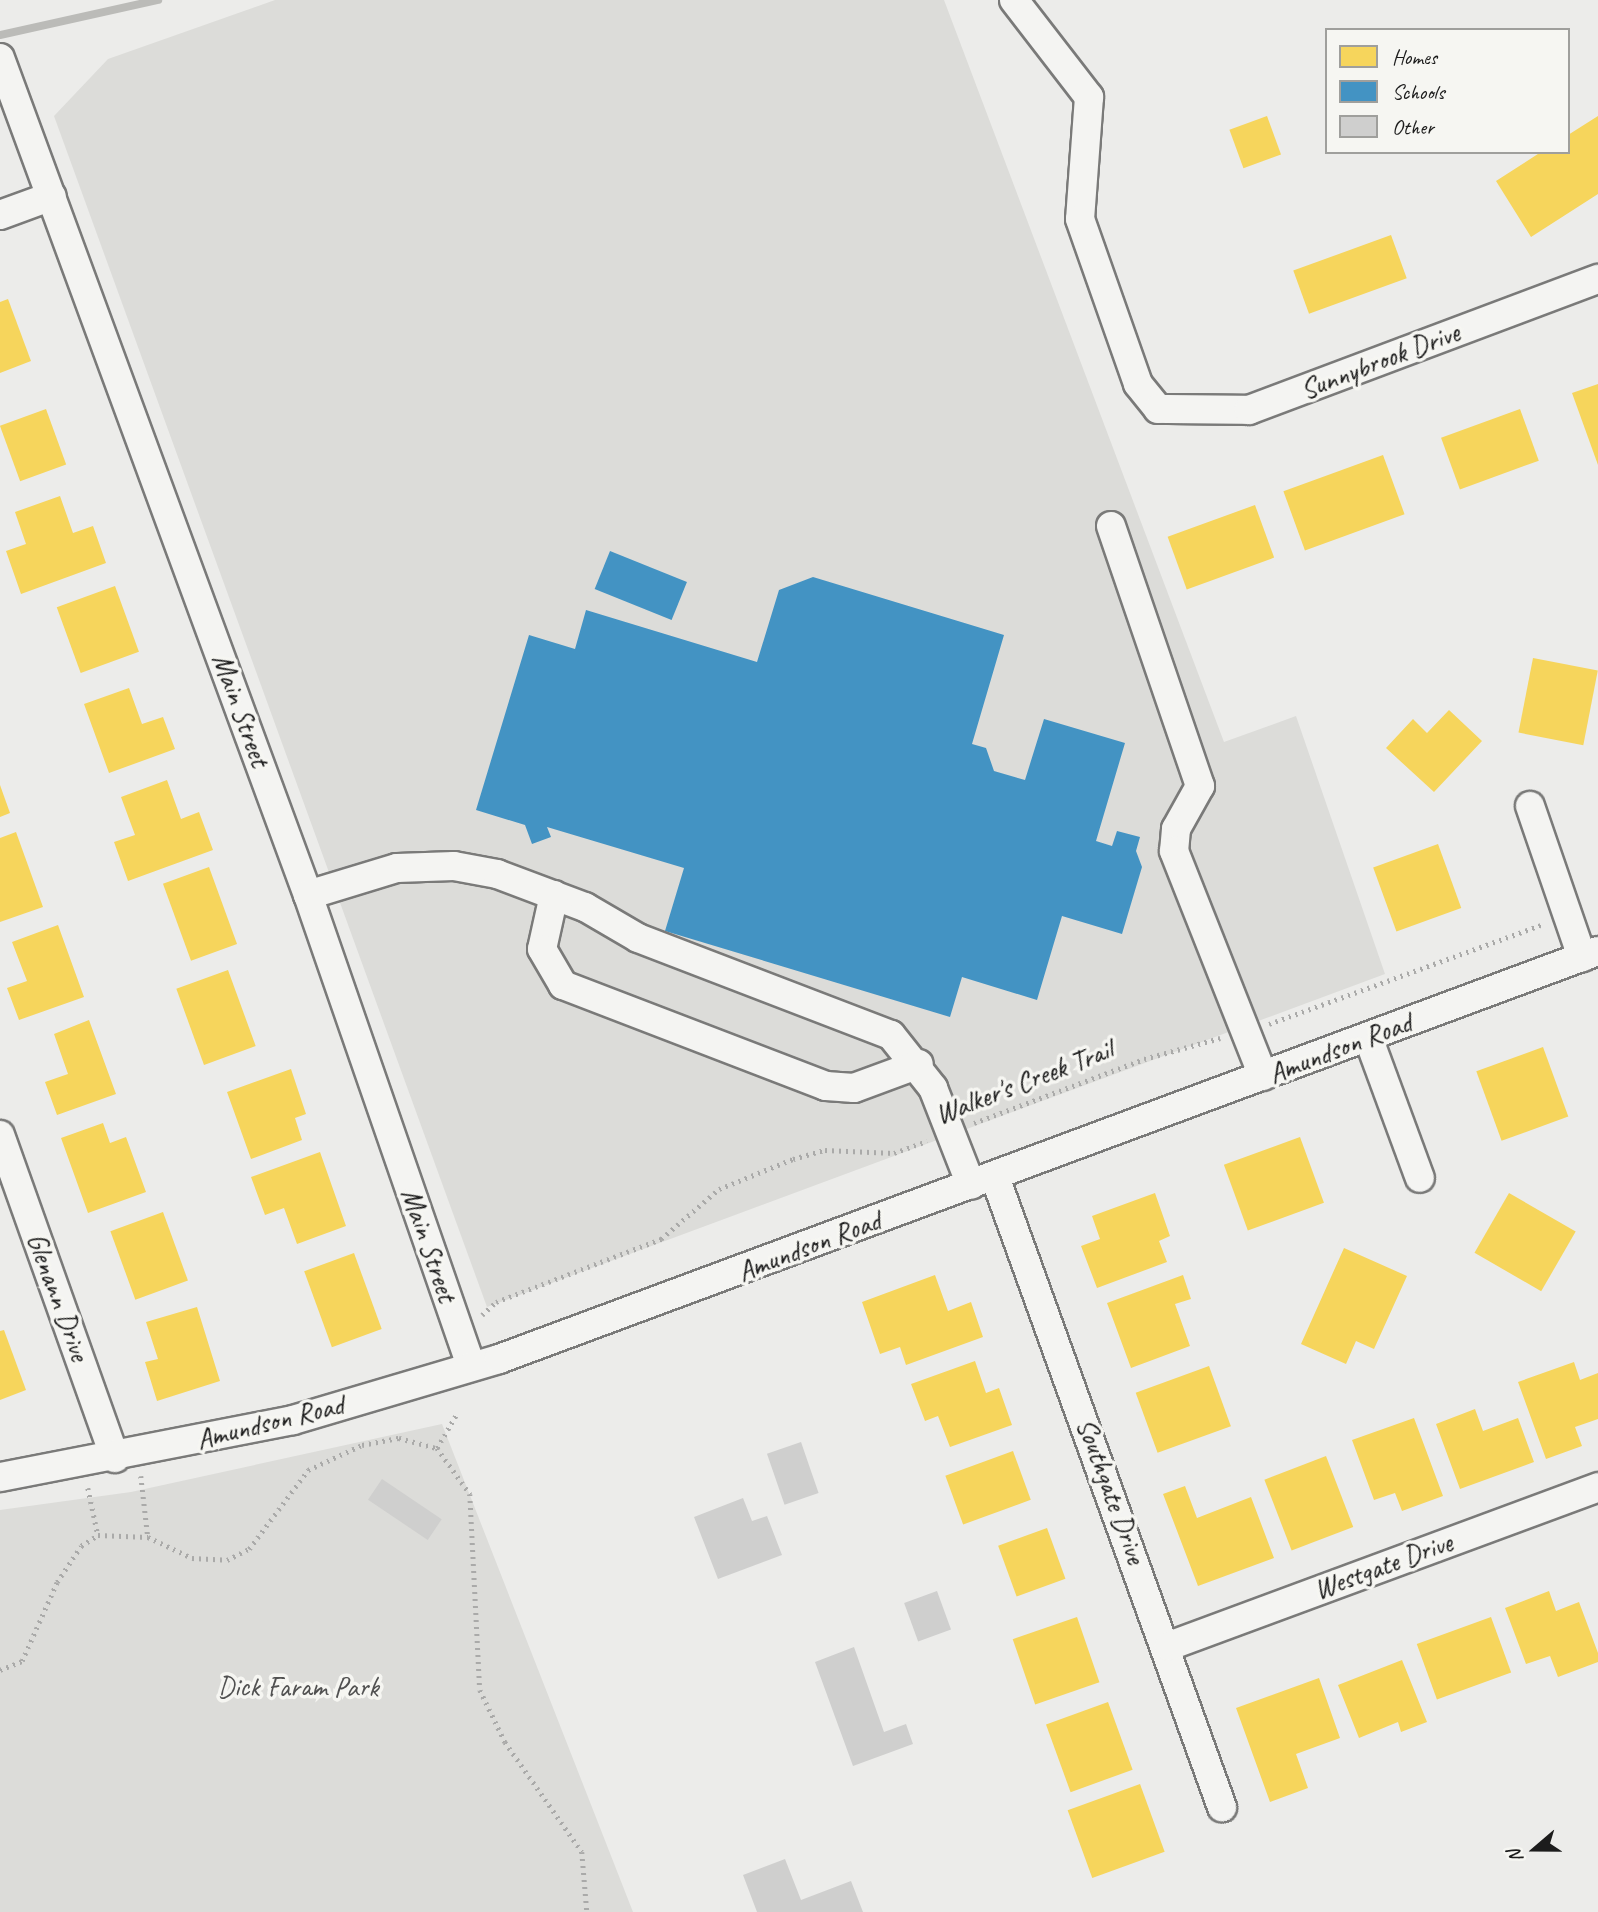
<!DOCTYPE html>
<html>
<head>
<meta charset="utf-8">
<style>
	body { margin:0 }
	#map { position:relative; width:1598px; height:1912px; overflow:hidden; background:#ececea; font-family:Caveat,sans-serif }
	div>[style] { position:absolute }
	.built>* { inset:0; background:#dcdcd9 }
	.homes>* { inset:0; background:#f6d55c; transform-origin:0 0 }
	.schools>* { inset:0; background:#4393c3; transform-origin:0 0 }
	.stream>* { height:8px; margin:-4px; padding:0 4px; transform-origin:4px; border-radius:4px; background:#bbbbb8 }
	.building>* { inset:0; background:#cfcfce; transform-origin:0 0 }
	.path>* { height:4.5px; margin-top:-2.25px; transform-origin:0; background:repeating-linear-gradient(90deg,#aaaaa9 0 2px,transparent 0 7px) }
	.roads { filter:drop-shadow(2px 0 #7a7a79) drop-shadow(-2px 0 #7a7a79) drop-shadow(0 2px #7a7a79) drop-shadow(0 -2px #7a7a79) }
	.minor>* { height:28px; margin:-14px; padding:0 14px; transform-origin:14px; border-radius:14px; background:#f4f4f2 }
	span { translate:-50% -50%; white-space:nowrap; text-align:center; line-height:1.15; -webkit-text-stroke:7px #f6f6f2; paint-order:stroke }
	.street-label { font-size:28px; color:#1c1c1c }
	.park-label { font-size:28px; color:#515151 }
	.legend { position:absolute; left:1325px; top:28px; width:245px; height:126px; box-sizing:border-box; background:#f6f6f2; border:2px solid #9f9f9c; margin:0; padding:9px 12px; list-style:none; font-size:21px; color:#1c1c1c }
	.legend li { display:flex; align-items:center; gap:14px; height:35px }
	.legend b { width:35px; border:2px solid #9f9f9c }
	.north { position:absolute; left:1500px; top:1814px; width:70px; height:70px; -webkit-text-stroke:5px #f6f6f2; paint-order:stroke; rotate:250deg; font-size:19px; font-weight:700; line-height:28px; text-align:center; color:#1c1c1c }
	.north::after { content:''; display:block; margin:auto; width:24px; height:32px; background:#1c1c1c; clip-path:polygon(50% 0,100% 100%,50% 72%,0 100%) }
</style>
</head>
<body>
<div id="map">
	<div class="built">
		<i style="clip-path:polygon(275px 0,944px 0,1224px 742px,1296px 716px,1385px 974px,487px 1307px,54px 116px,108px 59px)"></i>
		<i style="clip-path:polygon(442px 1424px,633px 1912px,0 1912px,0 1510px,131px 1492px)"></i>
	</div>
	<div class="homes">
		<i style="left:1267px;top:116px;width:41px;height:40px;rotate:70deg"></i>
		<i style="clip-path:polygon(1598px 116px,1598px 194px,1531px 237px,1496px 181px,1541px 152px,1568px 152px,1568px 135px)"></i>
		<i style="left:1391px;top:235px;width:46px;height:104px;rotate:70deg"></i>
		<i style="clip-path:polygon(8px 299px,31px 361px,0 373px,0 302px)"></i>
		<i style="clip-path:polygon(1598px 384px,1598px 465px,1572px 393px)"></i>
		<i style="left:46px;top:409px;width:59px;height:49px;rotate:70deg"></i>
		<i style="left:1520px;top:409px;width:55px;height:84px;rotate:70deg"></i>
		<i style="left:1383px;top:455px;width:63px;height:106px;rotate:70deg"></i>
		<i style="clip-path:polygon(60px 496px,73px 533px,93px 526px,106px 563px,21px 594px,6px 551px,26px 544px,15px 512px)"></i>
		<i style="left:1255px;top:505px;width:56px;height:93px;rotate:70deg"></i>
		<i style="left:115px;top:586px;width:70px;height:62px;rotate:70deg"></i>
		<i style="left:1533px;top:658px;width:66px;height:76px;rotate:11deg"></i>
		<i style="clip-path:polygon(129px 688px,142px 724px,163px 717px,175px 749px,109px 773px,84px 704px)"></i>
		<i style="clip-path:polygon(1449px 710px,1482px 741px,1434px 792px,1386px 748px,1413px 719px,1427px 733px)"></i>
		<i style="clip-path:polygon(167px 780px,181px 819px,199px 812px,213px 850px,128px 881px,114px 842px,135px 835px,121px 797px)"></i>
		<i style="clip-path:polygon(0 785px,10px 813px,0 817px)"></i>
		<i style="clip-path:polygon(16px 832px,43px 907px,0 922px,0 838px)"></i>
		<i style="left:1438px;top:844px;width:68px;height:69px;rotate:70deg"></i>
		<i style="left:209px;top:867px;width:82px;height:49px;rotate:70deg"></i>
		<i style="clip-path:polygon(58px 925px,84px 997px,19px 1020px,7px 988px,27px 981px,12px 942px)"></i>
		<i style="left:228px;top:970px;width:81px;height:55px;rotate:70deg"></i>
		<i style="clip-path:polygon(89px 1020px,116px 1094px,57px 1115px,45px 1082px,68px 1074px,54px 1034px)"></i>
		<i style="left:1543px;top:1047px;width:74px;height:71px;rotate:70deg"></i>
		<i style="clip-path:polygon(291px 1069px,306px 1114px,295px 1118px,302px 1140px,251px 1159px,227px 1092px)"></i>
		<i style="clip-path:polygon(103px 1123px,110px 1143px,126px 1137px,146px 1192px,88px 1213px,61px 1138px)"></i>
		<i style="left:1300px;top:1137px;width:70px;height:81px;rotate:70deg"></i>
		<i style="clip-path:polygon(320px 1152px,346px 1226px,297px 1244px,284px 1208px,265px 1215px,251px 1177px)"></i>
		<i style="clip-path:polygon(1155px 1193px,1170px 1236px,1159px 1241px,1167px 1262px,1097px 1288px,1081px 1246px,1100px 1239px,1092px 1216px)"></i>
		<i style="left:1509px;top:1193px;width:77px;height:69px;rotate:30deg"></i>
		<i style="left:163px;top:1212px;width:73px;height:56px;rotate:70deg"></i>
		<i style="clip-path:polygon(1344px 1248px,1407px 1276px,1374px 1349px,1356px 1341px,1346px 1364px,1301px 1344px)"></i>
		<i style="left:354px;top:1253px;width:81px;height:53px;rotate:70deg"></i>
		<i style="clip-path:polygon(935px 1275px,948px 1311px,971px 1302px,983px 1337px,906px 1365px,900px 1347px,880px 1354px,862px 1302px)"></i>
		<i style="clip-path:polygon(1183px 1275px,1191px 1299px,1175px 1304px,1190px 1346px,1131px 1368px,1107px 1303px)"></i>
		<i style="clip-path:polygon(197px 1307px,220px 1381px,157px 1401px,145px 1362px,158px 1359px,146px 1322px)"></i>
		<i style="clip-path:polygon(4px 1330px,26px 1390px,0 1400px,0 1331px)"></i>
		<i style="clip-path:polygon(975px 1361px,986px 1393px,999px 1388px,1012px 1425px,950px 1447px,938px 1416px,925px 1421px,911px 1384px)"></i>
		<i style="clip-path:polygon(1574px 1362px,1580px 1380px,1598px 1373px,1598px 1419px,1575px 1427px,1582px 1446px,1546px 1459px,1518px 1382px)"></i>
		<i style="left:1209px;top:1366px;width:64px;height:78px;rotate:70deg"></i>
		<i style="clip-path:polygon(1475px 1409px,1483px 1431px,1518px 1418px,1534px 1462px,1460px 1489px,1436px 1424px)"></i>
		<i style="clip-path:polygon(1414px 1418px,1443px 1496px,1402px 1511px,1395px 1493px,1374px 1500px,1352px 1440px)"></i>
		<i style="left:1013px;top:1451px;width:52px;height:72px;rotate:70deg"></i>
		<i style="left:1326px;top:1456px;width:76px;height:66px;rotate:69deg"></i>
		<i style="clip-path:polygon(1185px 1486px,1197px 1518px,1251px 1497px,1274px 1558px,1198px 1586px,1163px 1494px)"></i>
		<i style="left:1047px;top:1528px;width:54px;height:52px;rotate:70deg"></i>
		<i style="clip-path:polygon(1549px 1591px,1556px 1611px,1579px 1602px,1598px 1653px,1598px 1662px,1558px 1677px,1550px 1656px,1526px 1664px,1505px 1608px)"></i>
		<i style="left:1077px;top:1617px;width:69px;height:68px;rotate:71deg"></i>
		<i style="left:1491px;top:1617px;width:59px;height:79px;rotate:70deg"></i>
		<i style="clip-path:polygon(1402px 1660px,1427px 1722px,1401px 1732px,1398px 1722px,1359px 1738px,1338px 1685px)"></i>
		<i style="clip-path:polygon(1319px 1678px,1340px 1738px,1296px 1754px,1308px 1788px,1270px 1802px,1236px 1708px)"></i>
		<i style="left:1108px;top:1702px;width:72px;height:66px;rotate:70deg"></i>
		<i style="left:1140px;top:1784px;width:72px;height:77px;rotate:70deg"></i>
	</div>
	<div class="schools">
		<i style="left:610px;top:551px;width:83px;height:41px;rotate:22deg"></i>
		<i style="clip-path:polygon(813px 577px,1004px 635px,972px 744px,986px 748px,994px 771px,1025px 780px,1044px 719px,1125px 743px,1096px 841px,1112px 846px,1117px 831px,1140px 837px,1136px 851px,1142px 867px,1122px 934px,1062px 916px,1037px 1000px,962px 977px,950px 1017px,665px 931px,684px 868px,547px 827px,551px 837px,532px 844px,525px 825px,476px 810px,529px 635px,575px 649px,586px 610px,757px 662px,779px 590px)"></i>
	</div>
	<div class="stream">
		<i style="left:0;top:35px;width:162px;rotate:-12.5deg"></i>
	</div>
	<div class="building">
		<i style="left:801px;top:1442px;width:54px;height:36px;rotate:71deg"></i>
		<i style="left:382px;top:1479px;width:72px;height:25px;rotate:34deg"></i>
		<i style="clip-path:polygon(743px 1498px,752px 1521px,767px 1516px,782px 1555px,718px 1579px,694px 1517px)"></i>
		<i style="left:937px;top:1591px;width:41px;height:35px;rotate:70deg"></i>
		<i style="clip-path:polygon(854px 1647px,884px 1732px,906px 1724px,913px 1744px,853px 1766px,815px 1662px)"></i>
		<i style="clip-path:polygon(785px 1859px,801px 1900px,851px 1881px,863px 1912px,757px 1912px,743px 1875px)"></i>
	</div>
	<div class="path">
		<i style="left:1269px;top:1024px;width:293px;rotate:-20deg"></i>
		<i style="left:974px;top:1123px;width:182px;rotate:-20.6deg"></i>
		<i style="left:1144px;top:1059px;width:79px;rotate:-15.4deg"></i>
		<i style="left:482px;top:1315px;width:19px;rotate:-43deg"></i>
		<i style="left:496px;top:1302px;width:177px;rotate:-20.9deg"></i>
		<i style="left:661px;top:1239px;width:77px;rotate:-40.8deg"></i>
		<i style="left:719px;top:1189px;width:80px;rotate:-22.1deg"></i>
		<i style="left:793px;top:1159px;width:33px;rotate:-16deg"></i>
		<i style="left:825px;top:1150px;width:69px;rotate:2.5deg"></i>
		<i style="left:894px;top:1153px;width:35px;rotate:-20deg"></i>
		<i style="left:437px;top:1448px;width:57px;rotate:54.3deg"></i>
		<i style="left:470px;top:1494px;width:196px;rotate:87.1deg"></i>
		<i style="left:480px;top:1690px;width:58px;rotate:64.3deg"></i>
		<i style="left:505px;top:1742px;width:134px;rotate:55deg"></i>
		<i style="left:582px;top:1852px;width:60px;rotate:85.2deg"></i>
		<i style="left:437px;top:1448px;width:38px;rotate:-60deg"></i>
		<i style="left:141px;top:1476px;width:61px;rotate:83.5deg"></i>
		<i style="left:88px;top:1488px;width:48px;rotate:78deg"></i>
		<i style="left:0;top:1670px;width:24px;rotate:-22deg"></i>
		<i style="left:22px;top:1661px;width:86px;rotate:-66.1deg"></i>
		<i style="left:57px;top:1582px;width:43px;rotate:-56.3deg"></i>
		<i style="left:81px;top:1546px;width:20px;rotate:-33deg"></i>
		<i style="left:98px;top:1535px;width:50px;rotate:2.3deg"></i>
		<i style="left:148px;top:1537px;width:49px;rotate:25.5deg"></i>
		<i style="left:192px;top:1558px;width:35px;rotate:3deg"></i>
		<i style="left:227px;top:1560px;width:25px;rotate:-27deg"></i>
		<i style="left:249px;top:1549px;width:99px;rotate:-53.2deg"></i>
		<i style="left:308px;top:1470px;width:60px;rotate:-24.8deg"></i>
		<i style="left:362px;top:1445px;width:38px;rotate:-11deg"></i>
		<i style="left:399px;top:1438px;width:39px;rotate:15deg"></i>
	</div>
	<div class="roads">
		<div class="minor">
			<i style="left:1014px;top:0;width:123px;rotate:52.3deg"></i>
			<i style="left:1089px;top:97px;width:122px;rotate:94.2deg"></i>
			<i style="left:1080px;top:219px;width:175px;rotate:70.6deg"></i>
			<i style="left:1138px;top:384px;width:32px;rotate:51deg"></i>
			<i style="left:1158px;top:409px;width:91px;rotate:0.6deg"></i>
			<i style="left:1249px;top:410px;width:373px;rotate:-20.6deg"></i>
			<i style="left:0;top:58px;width:892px;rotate:69.8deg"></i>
			<i style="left:308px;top:895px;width:499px;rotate:70.9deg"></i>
			<i style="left:0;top:215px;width:55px;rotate:-20.1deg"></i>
			<i style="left:1111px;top:526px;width:275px;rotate:71.1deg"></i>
			<i style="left:1200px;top:786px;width:49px;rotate:119.2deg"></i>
			<i style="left:1176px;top:829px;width:22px;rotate:95deg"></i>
			<i style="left:1174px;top:851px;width:242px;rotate:68.4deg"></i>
			<i style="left:1530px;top:806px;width:160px;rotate:71deg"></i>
			<i style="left:308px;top:895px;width:93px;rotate:-16.9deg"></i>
			<i style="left:397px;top:868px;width:57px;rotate:-2deg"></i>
			<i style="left:454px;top:866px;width:44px;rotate:10.5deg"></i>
			<i style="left:497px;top:874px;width:94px;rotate:20.6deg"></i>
			<i style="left:585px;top:907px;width:61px;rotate:30.3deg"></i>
			<i style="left:638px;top:938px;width:271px;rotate:21deg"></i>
			<i style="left:891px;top:1035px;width:68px;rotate:51.6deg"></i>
			<i style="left:933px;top:1088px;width:104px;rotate:68.6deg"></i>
			<i style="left:554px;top:895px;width:55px;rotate:102.5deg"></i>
			<i style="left:542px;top:949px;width:42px;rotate:59.7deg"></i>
			<i style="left:563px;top:985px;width:282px;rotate:21deg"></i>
			<i style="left:826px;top:1086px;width:28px;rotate:4deg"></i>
			<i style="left:854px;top:1088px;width:69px;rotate:-20.3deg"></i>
			<i style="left:1368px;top:1037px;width:150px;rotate:69.8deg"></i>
			<i style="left:0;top:1135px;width:343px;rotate:70.4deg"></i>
			<i style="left:995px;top:1177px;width:670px;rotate:70.19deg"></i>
			<i style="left:0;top:1477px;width:298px;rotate:-11deg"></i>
			<i style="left:293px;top:1420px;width:215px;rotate:-16.5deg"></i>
			<i style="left:499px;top:1359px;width:1172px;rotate:-20.37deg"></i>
			<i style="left:1169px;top:1646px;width:458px;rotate:-20.3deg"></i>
		</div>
	</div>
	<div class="street-label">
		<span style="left:1380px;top:361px;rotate:-21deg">Sunnybrook Drive</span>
		<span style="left:241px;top:710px;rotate:70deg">Main Street</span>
		<span style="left:1340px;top:1048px;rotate:-21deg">Amundson Road</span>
		<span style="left:1024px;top:1082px;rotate:-21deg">Walker's Creek Trail</span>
		<span style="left:429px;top:1245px;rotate:71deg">Main Street</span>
		<span style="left:809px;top:1246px;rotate:-21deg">Amundson Road</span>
		<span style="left:58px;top:1297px;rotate:70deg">Glenann Drive</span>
		<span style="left:270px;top:1422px;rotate:-14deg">Amundson Road</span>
		<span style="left:1111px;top:1491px;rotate:70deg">Southgate Drive</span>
		<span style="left:1383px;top:1566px;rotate:-20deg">Westgate Drive</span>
	</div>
	<div class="park-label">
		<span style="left:298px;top:1687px">Dick Faram Park</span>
	</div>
	<ul class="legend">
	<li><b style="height:19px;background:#f6d55c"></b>Homes</li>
	<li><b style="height:19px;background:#4393c3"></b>Schools</li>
	<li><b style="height:19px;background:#cfcfce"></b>Other</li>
	</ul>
	<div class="north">N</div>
</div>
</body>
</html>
